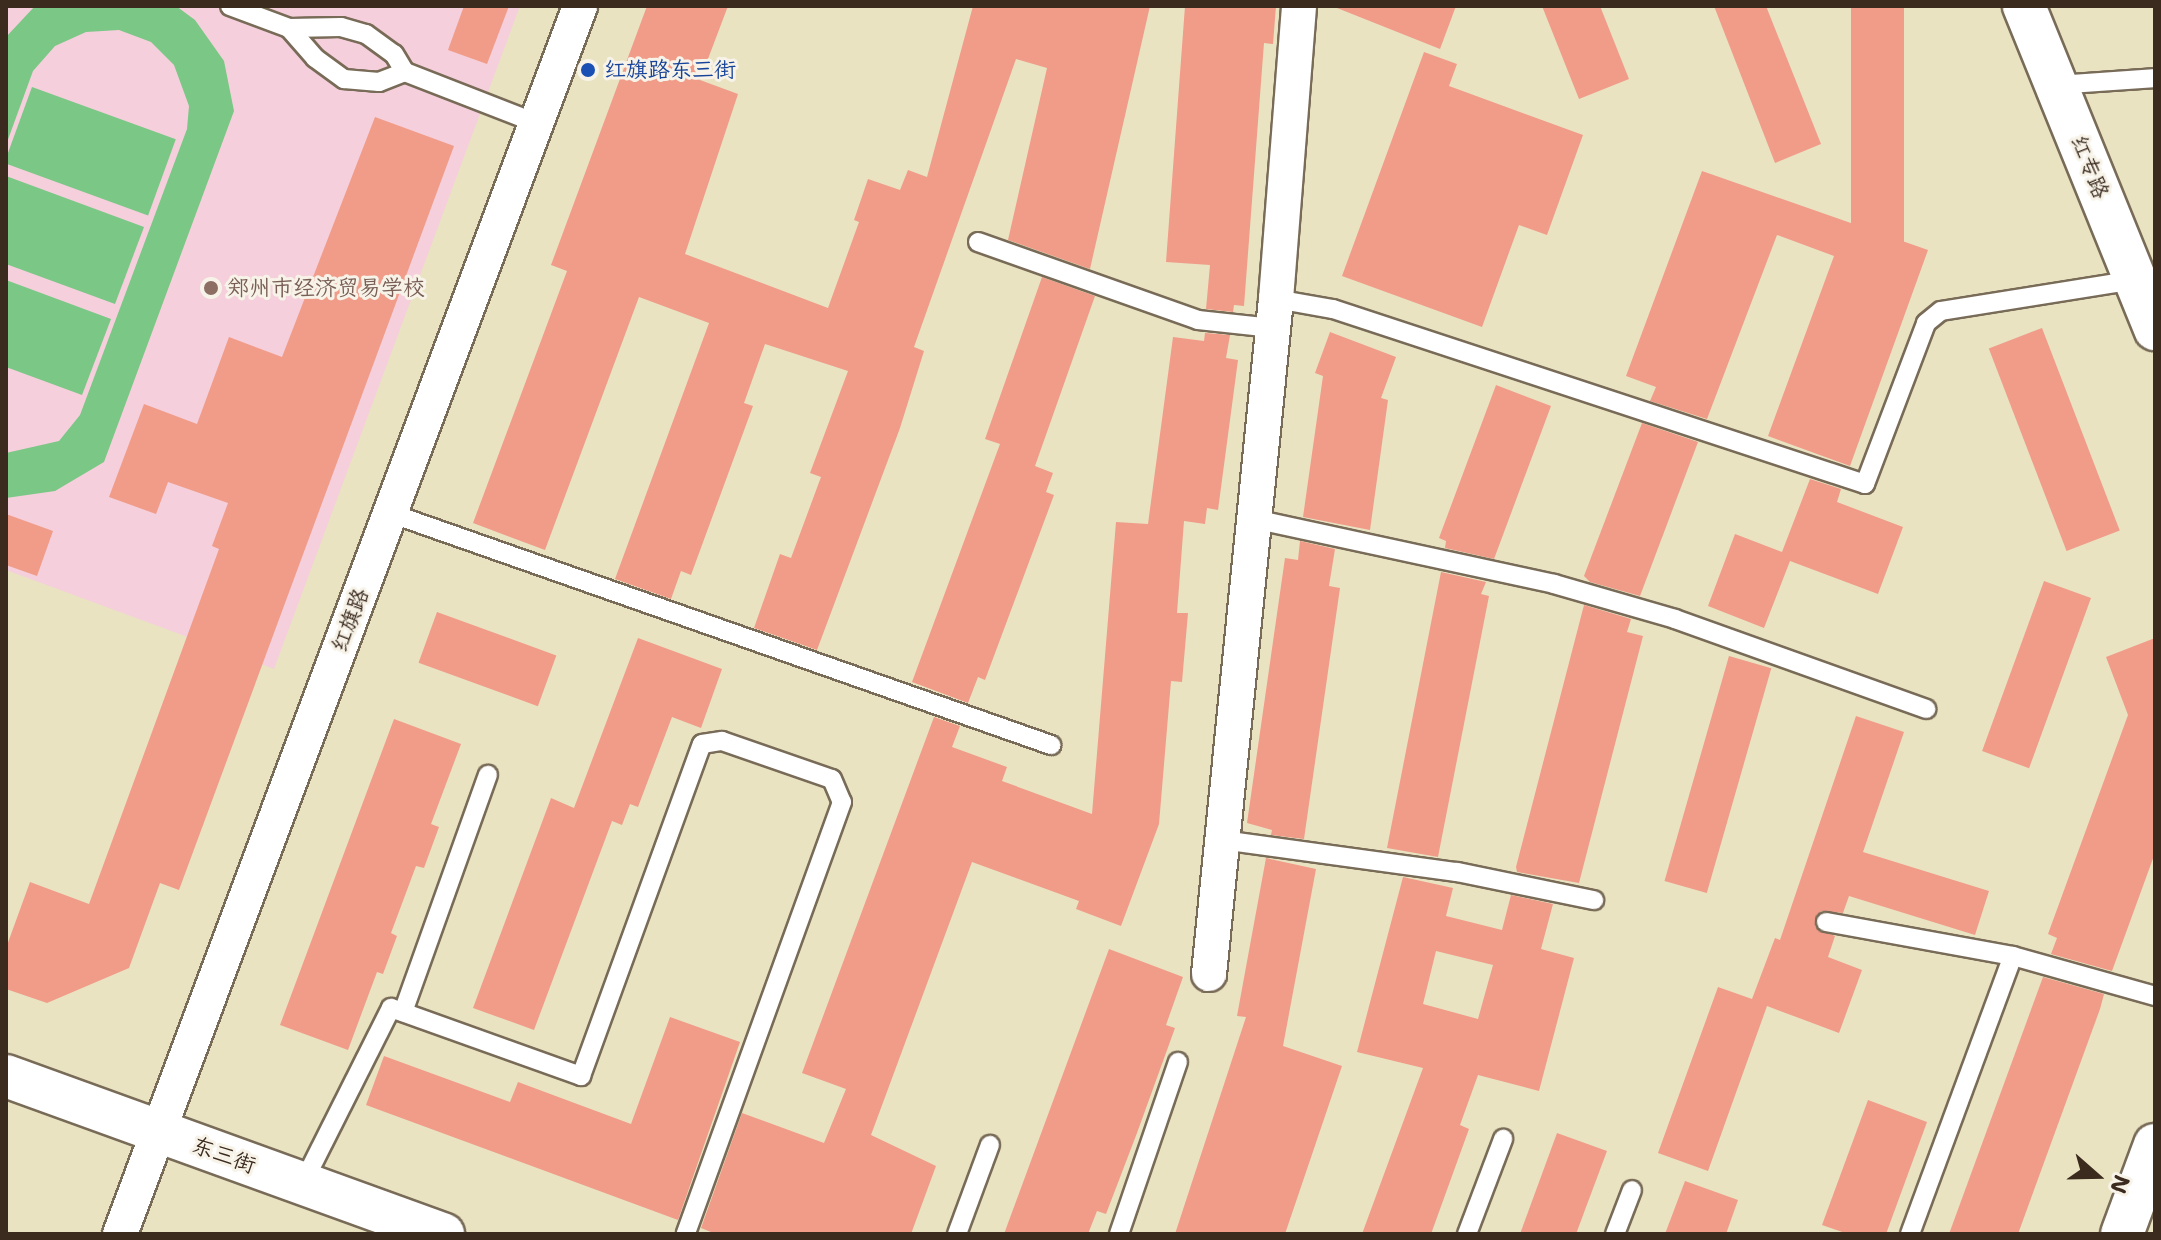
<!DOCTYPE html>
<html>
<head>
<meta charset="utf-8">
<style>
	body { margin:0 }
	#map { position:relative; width:2161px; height:1240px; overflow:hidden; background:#e9e3c2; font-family:"Shantell Sans","LXGW WenKai TC",sans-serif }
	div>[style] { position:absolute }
	.built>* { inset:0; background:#f5cfdb }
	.green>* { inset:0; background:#7ac786; transform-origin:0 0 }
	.building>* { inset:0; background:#f09c89; transform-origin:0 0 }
	.roads { filter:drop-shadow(2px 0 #786b57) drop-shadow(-2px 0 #786b57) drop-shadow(0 2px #786b57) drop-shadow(0 -2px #786b57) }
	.service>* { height:18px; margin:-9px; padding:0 9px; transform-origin:9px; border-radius:9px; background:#fff }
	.minor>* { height:34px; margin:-17px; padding:0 17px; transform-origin:17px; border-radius:17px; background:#fff }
	.tertiary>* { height:42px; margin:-21px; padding:0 21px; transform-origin:21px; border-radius:21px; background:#fff }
	.dots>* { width:22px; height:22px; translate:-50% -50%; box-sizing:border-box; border:4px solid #f7f3e8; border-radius:50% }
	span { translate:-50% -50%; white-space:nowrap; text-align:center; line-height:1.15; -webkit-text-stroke:6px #f7f3e8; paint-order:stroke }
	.transit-label { font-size:22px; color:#164399 }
	.left { translate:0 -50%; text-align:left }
	.street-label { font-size:22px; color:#3b2a1e }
	.education-label { font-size:22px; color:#785e54 }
	.frame { position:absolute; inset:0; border:8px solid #3b2a1e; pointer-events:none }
	.north { position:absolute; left:2057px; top:1136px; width:80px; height:80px; -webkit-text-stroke:6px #f7f3e8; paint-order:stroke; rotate:110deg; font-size:22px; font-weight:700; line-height:32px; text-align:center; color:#3b2a1e }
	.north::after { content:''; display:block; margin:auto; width:28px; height:36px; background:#3b2a1e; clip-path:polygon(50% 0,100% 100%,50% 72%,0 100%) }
</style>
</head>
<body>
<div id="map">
	<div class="built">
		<i style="clip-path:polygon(6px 6px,520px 6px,274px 669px,6px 570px)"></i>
	</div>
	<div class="green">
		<i style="clip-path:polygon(35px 6px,176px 6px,195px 20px,224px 61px,234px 111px,104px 462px,55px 491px,6px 498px,6px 453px,59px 441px,80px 415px,187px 129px,189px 106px,174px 65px,151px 42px,119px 30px,86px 32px,55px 46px,33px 71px,6px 145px,6px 37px)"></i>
		<i style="left:32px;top:87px;width:153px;height:81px;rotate:20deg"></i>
		<i style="clip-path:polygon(6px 176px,144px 227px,115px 304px,6px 264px)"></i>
		<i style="clip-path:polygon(6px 280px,111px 319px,82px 395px,6px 367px)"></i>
	</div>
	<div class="building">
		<i style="clip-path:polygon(464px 6px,509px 6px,487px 64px,448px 50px)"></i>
		<i style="clip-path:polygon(647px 6px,728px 6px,700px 80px,738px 94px,685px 254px,828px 308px,859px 222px,854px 220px,868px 179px,900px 190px,908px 170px,927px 177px,973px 6px,1150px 6px,1090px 269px,1008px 240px,1047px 68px,1016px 59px,914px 347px,924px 351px,900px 428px,817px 650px,754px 628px,780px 554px,791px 558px,821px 477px,810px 473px,848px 371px,765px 344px,744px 403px,753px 406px,691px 575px,681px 571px,671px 599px,615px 579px,709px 323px,639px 297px,545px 550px,473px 523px,567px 271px,551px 265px)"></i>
		<i style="clip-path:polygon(1185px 6px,1276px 6px,1273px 44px,1264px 43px,1244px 306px,1234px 305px,1233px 312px,1206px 309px,1210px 265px,1166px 262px)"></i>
		<i style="clip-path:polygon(1332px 6px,1456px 6px,1440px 49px)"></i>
		<i style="clip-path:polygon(1542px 6px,1600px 6px,1629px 79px,1579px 99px)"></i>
		<i style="clip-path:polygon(1714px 6px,1766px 6px,1821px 144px,1775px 163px)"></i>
		<i style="left:1851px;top:6px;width:53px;height:242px"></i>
		<i style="clip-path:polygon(1424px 52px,1457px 64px,1449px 86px,1583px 135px,1547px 235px,1519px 225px,1482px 327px,1342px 276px)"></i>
		<i style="clip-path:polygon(375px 117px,454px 146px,179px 890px,160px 883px,129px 968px,47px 1003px,6px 989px,6px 948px,30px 882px,89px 904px,219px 549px,212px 546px,228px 503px,168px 482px,156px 514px,109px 497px,144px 404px,197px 424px,229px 337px,282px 357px)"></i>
		<i style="clip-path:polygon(1702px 171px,1928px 250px,1850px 466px,1768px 436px,1834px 256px,1777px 235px,1707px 419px,1650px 401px,1656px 387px,1626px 376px)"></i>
		<i style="clip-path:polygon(1042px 277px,1095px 296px,1035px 466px,1053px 473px,1046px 492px,1054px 495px,985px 680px,978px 677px,968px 703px,912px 682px,1000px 444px,985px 439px)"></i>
		<i style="left:2042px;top:328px;width:217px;height:57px;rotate:69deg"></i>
		<i style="clip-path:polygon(1330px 332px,1396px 357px,1381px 398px,1388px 400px,1370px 530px,1303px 517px,1323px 376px,1315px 373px)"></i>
		<i style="clip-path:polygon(1205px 333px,1230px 335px,1226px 358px,1238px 360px,1218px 510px,1207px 508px,1205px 524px,1184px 521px,1177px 613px,1188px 613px,1182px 682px,1171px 681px,1159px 824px,1121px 926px,1076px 909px,1079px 901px,972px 862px,871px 1135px,936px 1166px,911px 1234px,716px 1234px,701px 1228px,742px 1113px,824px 1143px,846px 1089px,802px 1073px,934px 717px,960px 726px,952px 747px,1007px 767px,1002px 781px,1092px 814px,1116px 522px,1148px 524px,1173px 337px,1204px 341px)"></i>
		<i style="clip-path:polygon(1496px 385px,1551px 406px,1494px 559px,1445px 548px,1446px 541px,1439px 538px)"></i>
		<i style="clip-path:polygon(1642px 423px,1698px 442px,1640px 596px,1590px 582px,1584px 576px)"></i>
		<i style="clip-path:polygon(1810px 479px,1841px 489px,1837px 502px,1903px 527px,1878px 594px,1790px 561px,1764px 628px,1708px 606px,1735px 534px,1782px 552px)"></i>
		<i style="clip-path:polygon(6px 514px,53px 531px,37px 576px,6px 565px)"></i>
		<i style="clip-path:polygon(1300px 541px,1335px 549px,1329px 586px,1340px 588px,1304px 839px,1271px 835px,1272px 830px,1247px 823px,1285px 558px,1298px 560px)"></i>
		<i style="clip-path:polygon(1441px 572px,1486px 582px,1481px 594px,1489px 596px,1438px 857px,1387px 848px)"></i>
		<i style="left:2044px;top:581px;width:50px;height:181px;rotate:20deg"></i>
		<i style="clip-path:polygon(1584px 605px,1631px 619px,1627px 632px,1643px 636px,1579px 883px,1517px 872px,1516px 867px)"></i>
		<i style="left:437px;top:612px;width:127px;height:54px;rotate:20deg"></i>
		<i style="clip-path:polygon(638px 638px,722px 669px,701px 728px,672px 717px,638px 807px,630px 804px,622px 825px,612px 821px,534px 1030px,473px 1008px,551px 798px,574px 808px)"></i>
		<i style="clip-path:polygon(2155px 638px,2155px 853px,2112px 971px,2051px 954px,2057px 938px,2048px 934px,2128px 715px,2106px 657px)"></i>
		<i style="left:1729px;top:656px;width:44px;height:234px;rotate:16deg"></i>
		<i style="clip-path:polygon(1856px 716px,1904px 732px,1863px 852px,1989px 891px,1975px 935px,1849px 896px,1843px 913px,1821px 911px,1815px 927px,1835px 936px,1828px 957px,1862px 970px,1839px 1033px,1767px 1006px,1708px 1171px,1658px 1153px,1718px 987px,1752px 999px,1775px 938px,1780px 940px)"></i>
		<i style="clip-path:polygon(394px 719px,461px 744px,431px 824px,439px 827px,424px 868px,416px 866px,391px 933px,397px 936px,383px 974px,377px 972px,348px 1050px,280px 1025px)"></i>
		<i style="clip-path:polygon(1266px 858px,1316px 869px,1283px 1046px,1342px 1066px,1285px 1234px,1175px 1234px,1246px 1017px,1237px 1016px)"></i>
		<i style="clip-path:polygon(evenodd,1403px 877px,1453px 888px,1446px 916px,1502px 930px,1511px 895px,1553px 904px,1541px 949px,1574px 958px,1539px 1091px,1478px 1075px,1460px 1125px,1469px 1129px,1431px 1234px,1362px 1234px,1423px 1068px,1357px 1052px,1403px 877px,1436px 951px,1493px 965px,1478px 1019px,1423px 1004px,1436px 951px)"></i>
		<i style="clip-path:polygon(1109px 949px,1183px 977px,1166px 1025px,1175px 1028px,1137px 1133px,1106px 1214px,1097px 1211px,1088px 1234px,1004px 1234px)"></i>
		<i style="clip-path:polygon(2043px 977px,2104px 994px,2100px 1009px,2018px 1234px,1949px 1234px)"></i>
		<i style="clip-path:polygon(670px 1017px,740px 1042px,678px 1220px,366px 1105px,384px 1056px,510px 1102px,518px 1082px,631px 1124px)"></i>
		<i style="clip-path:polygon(1868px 1100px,1927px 1122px,1886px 1234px,1848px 1234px,1822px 1225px)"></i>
		<i style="clip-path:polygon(1557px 1133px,1607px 1151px,1576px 1234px,1520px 1234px)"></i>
		<i style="clip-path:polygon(1685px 1181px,1738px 1200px,1726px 1234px,1665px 1234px)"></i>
	</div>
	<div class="roads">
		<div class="service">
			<i style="left:230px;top:6px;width:63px;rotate:20.4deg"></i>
			<i style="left:289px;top:28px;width:52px;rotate:-1.1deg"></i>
			<i style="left:341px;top:27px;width:26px;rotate:16deg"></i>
			<i style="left:366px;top:34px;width:34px;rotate:36deg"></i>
			<i style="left:394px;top:54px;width:21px;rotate:59deg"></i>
			<i style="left:405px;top:72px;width:141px;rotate:21.3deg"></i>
			<i style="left:289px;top:28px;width:40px;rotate:49deg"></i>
			<i style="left:315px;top:58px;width:36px;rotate:36deg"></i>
			<i style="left:344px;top:79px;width:35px;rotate:5deg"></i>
			<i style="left:379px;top:82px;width:28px;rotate:-21deg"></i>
			<i style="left:2056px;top:85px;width:99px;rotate:-4deg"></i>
			<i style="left:978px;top:242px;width:233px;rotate:19.5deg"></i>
			<i style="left:1198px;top:320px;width:75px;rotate:6.1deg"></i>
			<i style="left:1276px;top:299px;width:58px;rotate:10deg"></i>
			<i style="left:1333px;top:309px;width:560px;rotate:18.21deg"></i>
			<i style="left:1865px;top:484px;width:172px;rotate:-69.2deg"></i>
			<i style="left:1926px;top:323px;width:19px;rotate:-39deg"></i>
			<i style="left:1941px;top:311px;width:196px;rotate:-9.1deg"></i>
			<i style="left:390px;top:513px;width:701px;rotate:19.34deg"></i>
			<i style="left:1254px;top:519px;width:307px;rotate:12.2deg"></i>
			<i style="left:1554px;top:584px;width:126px;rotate:16.1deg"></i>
			<i style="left:1675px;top:619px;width:267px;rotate:19.7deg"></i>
			<i style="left:1222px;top:840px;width:237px;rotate:7.8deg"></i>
			<i style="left:1457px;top:872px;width:140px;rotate:11.6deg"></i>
			<i style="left:1826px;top:922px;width:190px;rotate:10.3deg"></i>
			<i style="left:2013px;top:956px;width:148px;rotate:15.7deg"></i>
			<i style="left:403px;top:1012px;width:252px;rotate:-70.3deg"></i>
			<i style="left:303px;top:1183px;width:196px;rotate:-63.3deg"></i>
			<i style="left:391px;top:1008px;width:202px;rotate:19.7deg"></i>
			<i style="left:581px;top:1076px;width:353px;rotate:-70deg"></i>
			<i style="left:702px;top:744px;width:20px;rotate:-9deg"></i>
			<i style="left:722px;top:741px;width:116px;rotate:19.1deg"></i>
			<i style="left:832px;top:779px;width:25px;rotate:67deg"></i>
			<i style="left:842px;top:802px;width:459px;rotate:109.9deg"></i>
			<i style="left:957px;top:1234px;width:95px;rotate:-69.7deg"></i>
			<i style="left:1119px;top:1234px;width:182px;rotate:-71.1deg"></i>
			<i style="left:1467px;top:1234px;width:102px;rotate:-69.2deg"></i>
			<i style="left:1615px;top:1234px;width:47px;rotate:-68.9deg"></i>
			<i style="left:1910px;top:1234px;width:296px;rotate:-69.7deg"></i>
		</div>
		<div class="minor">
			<i style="left:1209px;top:974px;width:678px;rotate:-84.33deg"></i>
			<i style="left:1276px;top:299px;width:294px;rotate:-85.5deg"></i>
			<i style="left:120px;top:1234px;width:1311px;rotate:-69.46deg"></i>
		</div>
		<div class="tertiary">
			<i style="left:2024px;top:6px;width:349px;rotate:67.9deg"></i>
			<i style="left:6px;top:1076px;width:465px;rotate:19.9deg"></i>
			<i style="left:2122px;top:1234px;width:95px;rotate:-69.7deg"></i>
		</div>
	</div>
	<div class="dots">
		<i style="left:588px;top:70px;background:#1a4fb4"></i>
		<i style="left:211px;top:288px;background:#8d6e63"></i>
	</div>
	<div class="transit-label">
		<span class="left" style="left:604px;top:70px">红旗路东三街</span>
	</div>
	<div class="street-label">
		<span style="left:2090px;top:167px;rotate:68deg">红专路</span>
		<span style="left:350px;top:620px;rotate:-69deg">红旗路</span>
		<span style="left:224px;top:1155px;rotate:20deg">东三街</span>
	</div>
	<div class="education-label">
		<span class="left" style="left:227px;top:288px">郑州市经济贸易学校</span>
	</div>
	<div class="frame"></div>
	<div class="north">N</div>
</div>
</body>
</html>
